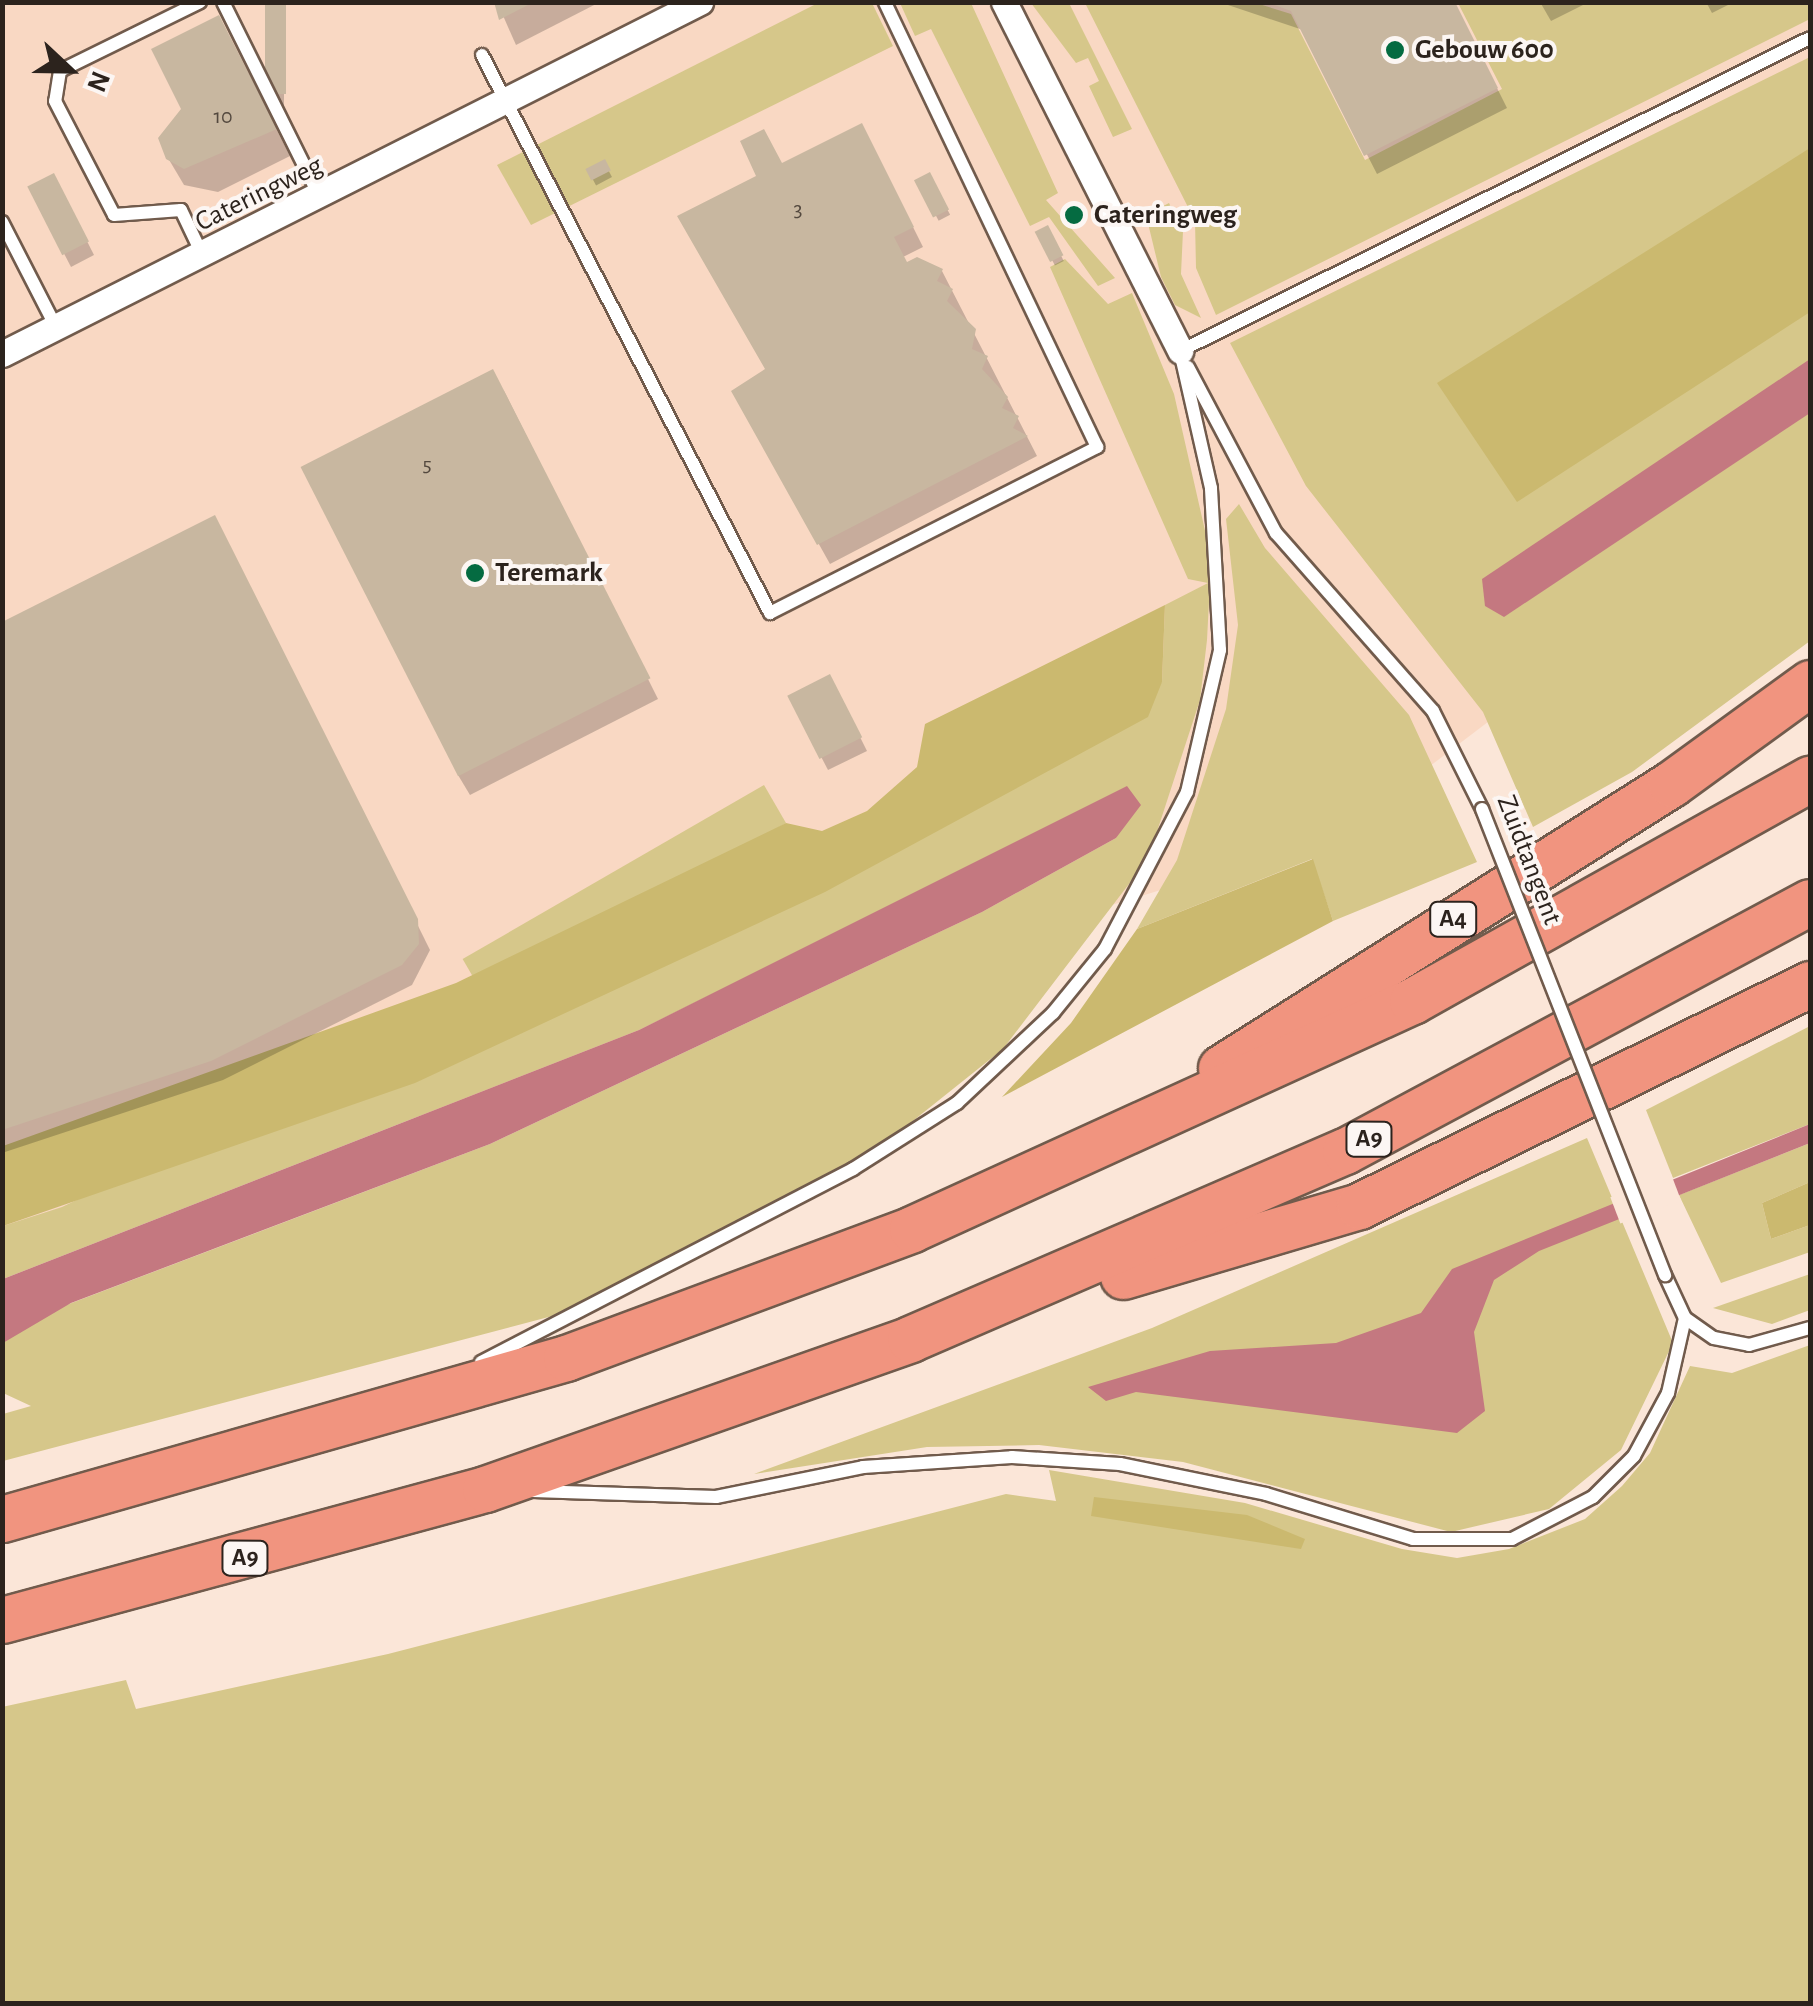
<!DOCTYPE html>
<html>
<head>
<meta charset="utf-8">
<style>
	body { margin:0 }
	#map { position:relative; width:1813px; height:2006px; overflow:hidden; background:#fbe6d8; font-family:"Alegreya Sans",sans-serif }
	div>[style] { position:absolute }
	.built>* { inset:0; background:#f9d8c3 }
	.green>* { inset:0; background:#d6c78a; transform-origin:0 0 }
	.forest>* { inset:0; background:#cbb96f }
	.water>* { inset:0; background:#c47880 }
	.pier>* { inset:0; background:#fbe6d8; transform-origin:0 0 }
	.shadow>* { inset:0; background:#0003; transform-origin:0 0 }
	.building>* { inset:0; background:#c8b7a0; transform-origin:0 0 }
	.roads { filter:drop-shadow(2px 0 #715b4c) drop-shadow(-2px 0 #715b4c) drop-shadow(0 2px #715b4c) drop-shadow(0 -2px #715b4c) }
	.service>* { height:12px; margin:-6px; padding:0 6px; transform-origin:6px; border-radius:6px; background:#fff }
	.minor>* { height:25px; margin:-12.5px; padding:0 12.5px; transform-origin:12.5px; border-radius:12.5px; background:#fff }
	.motorway>* { height:45px; margin:-22.5px; padding:0 22.5px; transform-origin:22.5px; border-radius:22.5px; background:#f1947f }
	.bridges { filter:drop-shadow(2px 0 #715b4c) drop-shadow(-2px 0 #715b4c) drop-shadow(0 2px #715b4c) drop-shadow(0 -2px #715b4c) }
	.service-bridge>* { height:12px; margin:-6px; padding:0 6px; transform-origin:6px; border-radius:6px; background:#fff }
	.dots>* { width:28px; height:28px; translate:-50% -50%; box-sizing:border-box; border:5px solid #fcf6f3; border-radius:50% }
	span { translate:-50% -50%; white-space:nowrap; text-align:center; line-height:1.15; -webkit-text-stroke:8px #fcf6f3; paint-order:stroke }
	.number-label { font-size:22px; color:#53483e }
	.number-label span { -webkit-text-stroke-width:0 }
	.shield-label span { padding:2px 8px; background:#fcf6f3; border:2px solid; border-radius:8px; -webkit-text-stroke-width:0 }
	.shield-label { font-size:25px; color:#2c231d; font-weight:700 }
	.poi-label { font-size:28px; color:#2c231d; font-weight:700 }
	.left { translate:0 -50%; text-align:left }
	.street-label { font-size:28px; color:#2c231d }
	.frame { position:absolute; inset:0; border:5px solid #2c231d; pointer-events:none }
	.north { position:absolute; left:20px; top:20px; width:100px; height:100px; -webkit-text-stroke:8px #fcf6f3; paint-order:stroke; rotate:112deg; font-size:28px; font-weight:700; line-height:40px; text-align:center; color:#2c231d }
	.north::after { content:''; display:block; margin:auto; width:35px; height:45px; background:#2c231d; clip-path:polygon(50% 0,100% 100%,50% 72%,0 100%) }
</style>
</head>
<body>
<div id="map">
	<div class="built">
		<i style="clip-path:polygon(3px 3px,1810px 3px,1810px 477px,1338px 836px,3px 1243px)"></i>
	</div>
	<div class="green">
		<i style="clip-path:polygon(1810px 2px,1810px 19px,1216px 315px,1196px 268px,1195px 221px,1085px 3px,1256px 3px,1291px 14px,1365px 160px,1502px 89px,1458px 3px)"></i>
		<i style="clip-path:polygon(818px 3px,872px 3px,893px 46px,531px 225px,497px 165px)"></i>
		<i style="clip-path:polygon(900px 3px,971px 3px,1058px 193px,1046px 200px,1115px 278px,1098px 286px,1049px 217px,1030px 226px,931px 29px,915px 36px)"></i>
		<i style="clip-path:polygon(1031px 3px,1069px 3px,1132px 129px,1113px 137px,1089px 86px,1099px 81px,1088px 58px,1076px 63px)"></i>
		<i style="clip-path:polygon(1810px 57px,1810px 641px,1632px 772px,1533px 827px,1483px 712px,1306px 486px,1230px 343px)"></i>
		<i style="clip-path:polygon(1169px 203px,1183px 231px,1181px 274px,1201px 318px,1175px 305px,1161px 277px,1146px 215px)"></i>
		<i style="clip-path:polygon(1065px 259px,1108px 304px,1132px 293px,1174px 394px,1206px 535px,1210px 582px,1207px 640px,1200px 700px,1148px 859px,1003px 1049px,849px 1172px,575px 1310px,3px 1461px,3px 1414px,31px 1406px,3px 1393px,3px 1343px,40px 1315px,490px 1144px,982px 912px,1116px 838px,1125px 815px,967px 869px,639px 1030px,3px 1279px,3px 1226px,62px 1207px,1162px 682px,1165px 605px,1208px 583px,1188px 579px,1050px 267px)"></i>
		<i style="clip-path:polygon(1239px 504px,1265px 548px,1409px 715px,1477px 862px,1333px 921px,1312px 859px,1137px 929px,1177px 860px,1226px 709px,1238px 625px,1226px 519px)"></i>
		<i style="left:764px;top:785px;width:44px;height:348px;rotate:60deg"></i>
		<i style="clip-path:polygon(1810px 1026px,1810px 1124px,1673px 1178px,1646px 1110px)"></i>
		<i style="clip-path:polygon(1587px 1138px,1673px 1343px,1621px 1450px,1549px 1509px,1451px 1532px,1183px 1462px,1039px 1445px,927px 1447px,754px 1474px,1152px 1328px)"></i>
		<i style="clip-path:polygon(1810px 1143px,1810px 1182px,1762px 1203px,1771px 1239px,1810px 1225px,1810px 1252px,1721px 1283px,1679px 1195px)"></i>
		<i style="clip-path:polygon(1810px 1274px,1810px 1310px,1772px 1324px,1713px 1308px)"></i>
		<i style="clip-path:polygon(1810px 1345px,1810px 2003px,3px 2003px,2px 1707px,126px 1680px,136px 1709px,388px 1654px,1006px 1494px,1056px 1501px,1049px 1470px,1245px 1503px,1402px 1549px,1457px 1558px,1509px 1549px,1585px 1519px,1622px 1486px,1650px 1453px,1690px 1366px,1732px 1373px)"></i>
	</div>
	<div class="forest">
		<i style="clip-path:polygon(1810px 148px,1810px 312px,1517px 502px,1437px 383px)"></i>
		<i style="clip-path:polygon(1165px 605px,1162px 682px,1148px 717px,825px 892px,415px 1083px,3px 1226px,3px 1146px,456px 983px,786px 823px,822px 831px,867px 811px,917px 767px,925px 724px)"></i>
		<i style="clip-path:polygon(1313px 859px,1333px 921px,1002px 1097px,1071px 1023px,1137px 929px)"></i>
		<i style="clip-path:polygon(1810px 1182px,1810px 1225px,1771px 1239px,1762px 1203px)"></i>
		<i style="clip-path:polygon(1094px 1497px,1247px 1515px,1305px 1539px,1301px 1549px,1091px 1516px)"></i>
	</div>
	<div class="water">
		<i style="clip-path:polygon(1810px 359px,1810px 413px,1504px 617px,1485px 606px,1482px 579px)"></i>
		<i style="clip-path:polygon(1127px 786px,1141px 805px,1116px 838px,982px 912px,490px 1144px,71px 1303px,3px 1343px,3px 1279px,639px 1030px)"></i>
		<i style="clip-path:polygon(1810px 1124px,1810px 1143px,1539px 1251px,1494px 1280px,1474px 1332px,1485px 1411px,1457px 1433px,1136px 1392px,1106px 1401px,1088px 1387px,1210px 1351px,1336px 1343px,1421px 1313px,1452px 1269px)"></i>
	</div>
	<div class="pier">
		<i style="left:1671px;top:1174px;width:28px;height:65px;rotate:69deg"></i>
	</div>
	<div class="shadow">
		<i style="left:268px;top:2px;width:16px;height:105px"></i>
		<i style="clip-path:polygon(497px 2px,600px 2px,516px 45px)"></i>
		<i style="clip-path:polygon(1219px 2px,1454px 2px,1507px 108px,1377px 174px,1303px 30px)"></i>
		<i style="clip-path:polygon(1540px 2px,1589px 2px,1551px 21px)"></i>
		<i style="clip-path:polygon(1706px 2px,1734px 2px,1712px 13px)"></i>
		<i style="clip-path:polygon(233px 44px,290px 156px,218px 192px,184px 185px,168px 158px)"></i>
		<i style="clip-path:polygon(872px 145px,923px 247px,903px 257px,907px 265px,942px 271px,1037px 456px,830px 564px,734px 392px,768px 370px,680px 217px,782px 166px)"></i>
		<i style="left:604px;top:162px;width:17px;height:18px;rotate:62deg"></i>
		<i style="left:929px;top:175px;width:45px;height:13px;rotate:62deg"></i>
		<i style="clip-path:polygon(30px 188px,60px 188px,94px 255px,71px 267px)"></i>
		<i style="left:1047px;top:228px;width:37px;height:10px;rotate:63deg"></i>
		<i style="clip-path:polygon(504px 391px,658px 699px,470px 795px,458px 775px)"></i>
		<i style="clip-path:polygon(225px 537px,430px 950px,412px 985px,223px 1080px,2px 1153px,2px 624px)"></i>
		<i style="clip-path:polygon(836px 689px,867px 751px,828px 770px,790px 697px)"></i>
	</div>
	<div class="building">
		<i style="left:265px;top:2px;width:21px;height:92px"></i>
		<i style="clip-path:polygon(494px 2px,534px 2px,499px 20px)"></i>
		<i style="clip-path:polygon(1267px 2px,1455px 2px,1498px 88px,1364px 156px,1291px 11px)"></i>
		<i style="clip-path:polygon(219px 15px,277px 129px,184px 169px,166px 159px,158px 138px,181px 109px,151px 49px)"></i>
		<i style="clip-path:polygon(862px 123px,914px 227px,894px 237px,907px 262px,917px 257px,943px 269px,937px 281px,953px 289px,947px 301px,976px 329px,972px 349px,988px 356px,982px 369px,1008px 397px,1002px 408px,1019px 416px,1013px 428px,1028px 436px,817px 545px,731px 391px,765px 369px,677px 216px,756px 176px,740px 141px,764px 129px,782px 163px)"></i>
		<i style="left:605px;top:159px;width:13px;height:22px;rotate:63deg"></i>
		<i style="left:930px;top:172px;width:42px;height:18px;rotate:63deg"></i>
		<i style="left:54px;top:173px;width:77px;height:30px;rotate:63deg"></i>
		<i style="left:1048px;top:225px;width:34px;height:15px;rotate:63deg"></i>
		<i style="left:493px;top:369px;width:347px;height:216px;rotate:63deg"></i>
		<i style="clip-path:polygon(215px 515px,418px 919px,419px 944px,402px 965px,211px 1061px,2px 1130px,2px 622px)"></i>
		<i style="left:830px;top:674px;width:71px;height:48px;rotate:63deg"></i>
	</div>
	<div class="roads">
		<div class="service">
			<i style="left:200px;top:2px;width:156px;rotate:153.8deg"></i>
			<i style="left:60px;top:71px;width:30px;rotate:99deg"></i>
			<i style="left:55px;top:101px;width:128px;rotate:62.6deg"></i>
			<i style="left:114px;top:215px;width:67px;rotate:-4.3deg"></i>
			<i style="left:181px;top:210px;width:49px;rotate:64.5deg"></i>
			<i style="left:223px;top:2px;width:216px;rotate:63.6deg"></i>
			<i style="left:482px;top:55px;width:628px;rotate:62.7deg"></i>
			<i style="left:770px;top:613px;width:367px;rotate:-26.9deg"></i>
			<i style="left:1097px;top:447px;width:493px;rotate:-115.5deg"></i>
			<i style="left:2px;top:222px;width:118px;rotate:62.8deg"></i>
			<i style="left:1180px;top:351px;width:703px;rotate:-26.42deg"></i>
			<i style="left:1188px;top:367px;width:188px;rotate:62.1deg"></i>
			<i style="left:1276px;top:533px;width:237px;rotate:48.6deg"></i>
			<i style="left:1433px;top:711px;width:110px;rotate:63.4deg"></i>
			<i style="left:1665px;top:1275px;width:47px;rotate:65.1deg"></i>
			<i style="left:1685px;top:1318px;width:35px;rotate:35deg"></i>
			<i style="left:1714px;top:1338px;width:36px;rotate:11deg"></i>
			<i style="left:1749px;top:1345px;width:63px;rotate:-15.6deg"></i>
			<i style="left:481px;top:1362px;width:419px;rotate:-27.4deg"></i>
			<i style="left:853px;top:1169px;width:123px;rotate:-32.4deg"></i>
			<i style="left:957px;top:1103px;width:132px;rotate:-43.2deg"></i>
			<i style="left:1053px;top:1013px;width:82px;rotate:-50.9deg"></i>
			<i style="left:1105px;top:949px;width:177px;rotate:-62.4deg"></i>
			<i style="left:1187px;top:792px;width:146px;rotate:-76.9deg"></i>
			<i style="left:1220px;top:650px;width:162px;rotate:-93.2deg"></i>
			<i style="left:1211px;top:488px;width:140px;rotate:-102.8deg"></i>
			<i style="left:533px;top:1491px;width:183px;rotate:1.9deg"></i>
			<i style="left:716px;top:1497px;width:150px;rotate:-11.5deg"></i>
			<i style="left:863px;top:1467px;width:149px;rotate:-3.8deg"></i>
			<i style="left:1012px;top:1457px;width:108px;rotate:3.7deg"></i>
			<i style="left:1120px;top:1464px;width:149px;rotate:11.6deg"></i>
			<i style="left:1266px;top:1494px;width:154px;rotate:17deg"></i>
			<i style="left:1413px;top:1539px;width:99px"></i>
			<i style="left:1512px;top:1539px;width:91px;rotate:-27.4deg"></i>
			<i style="left:1593px;top:1497px;width:58px;rotate:-45deg"></i>
			<i style="left:1634px;top:1456px;width:72px;rotate:-61.6deg"></i>
			<i style="left:1668px;top:1393px;width:77px;rotate:-77.2deg"></i>
		</div>
		<div class="minor">
			<i style="left:1004px;top:2px;width:391px;rotate:63.2deg"></i>
			<i style="left:2px;top:354px;width:782px;rotate:-26.76deg"></i>
		</div>
		<div class="motorway">
			<i style="left:1221px;top:1068px;width:532px;rotate:-32.26deg"></i>
			<i style="left:1671px;top:784px;width:172px;rotate:-36deg"></i>
			<i style="left:1123px;top:1276px;width:246px;rotate:-16.5deg"></i>
			<i style="left:1359px;top:1206px;width:503px;rotate:-26.21deg"></i>
			<i style="left:2px;top:1519px;width:587px;rotate:-15.93deg"></i>
			<i style="left:566px;top:1358px;width:369px;rotate:-20.4deg"></i>
			<i style="left:912px;top:1229px;width:550px;rotate:-24.51deg"></i>
			<i style="left:1412px;top:1001px;width:456px;rotate:-29.2deg"></i>
			<i style="left:2px;top:1620px;width:500px;rotate:-15.17deg"></i>
			<i style="left:485px;top:1489px;width:451px;rotate:-19.4deg"></i>
			<i style="left:910px;top:1339px;width:474px;rotate:-23.4deg"></i>
			<i style="left:1345px;top:1151px;width:527px;rotate:-28.17deg"></i>
		</div>
	</div>
	<div class="bridges">
		<div class="service-bridge">
			<i style="left:1482px;top:809px;width:501px;rotate:68.56deg"></i>
		</div>
	</div>
	<div class="dots">
		<i style="left:1395px;top:50px;background:#056b41"></i>
		<i style="left:1074px;top:215px;background:#056b41"></i>
		<i style="left:475px;top:573px;background:#056b41"></i>
	</div>
	<div class="number-label">
		<span style="left:223px;top:117px">10</span>
		<span style="left:798px;top:210px">3</span>
		<span style="left:427px;top:465px">5</span>
	</div>
	<div class="shield-label">
		<span style="left:1453px;top:919px">A4</span>
		<span style="left:1369px;top:1139px">A9</span>
		<span style="left:245px;top:1558px">A9</span>
	</div>
	<div class="poi-label">
		<span class="left" style="left:1415px;top:50px">Gebouw 600</span>
		<span class="left" style="left:1094px;top:215px">Cateringweg</span>
		<span class="left" style="left:495px;top:573px">Teremark</span>
	</div>
	<div class="street-label">
		<span style="left:259px;top:194px;rotate:-26deg">Cateringweg</span>
		<span style="left:1529px;top:860px;rotate:69deg">Zuidtangent</span>
	</div>
	<div class="frame"></div>
	<div class="north">N</div>
</div>
</body>
</html>
